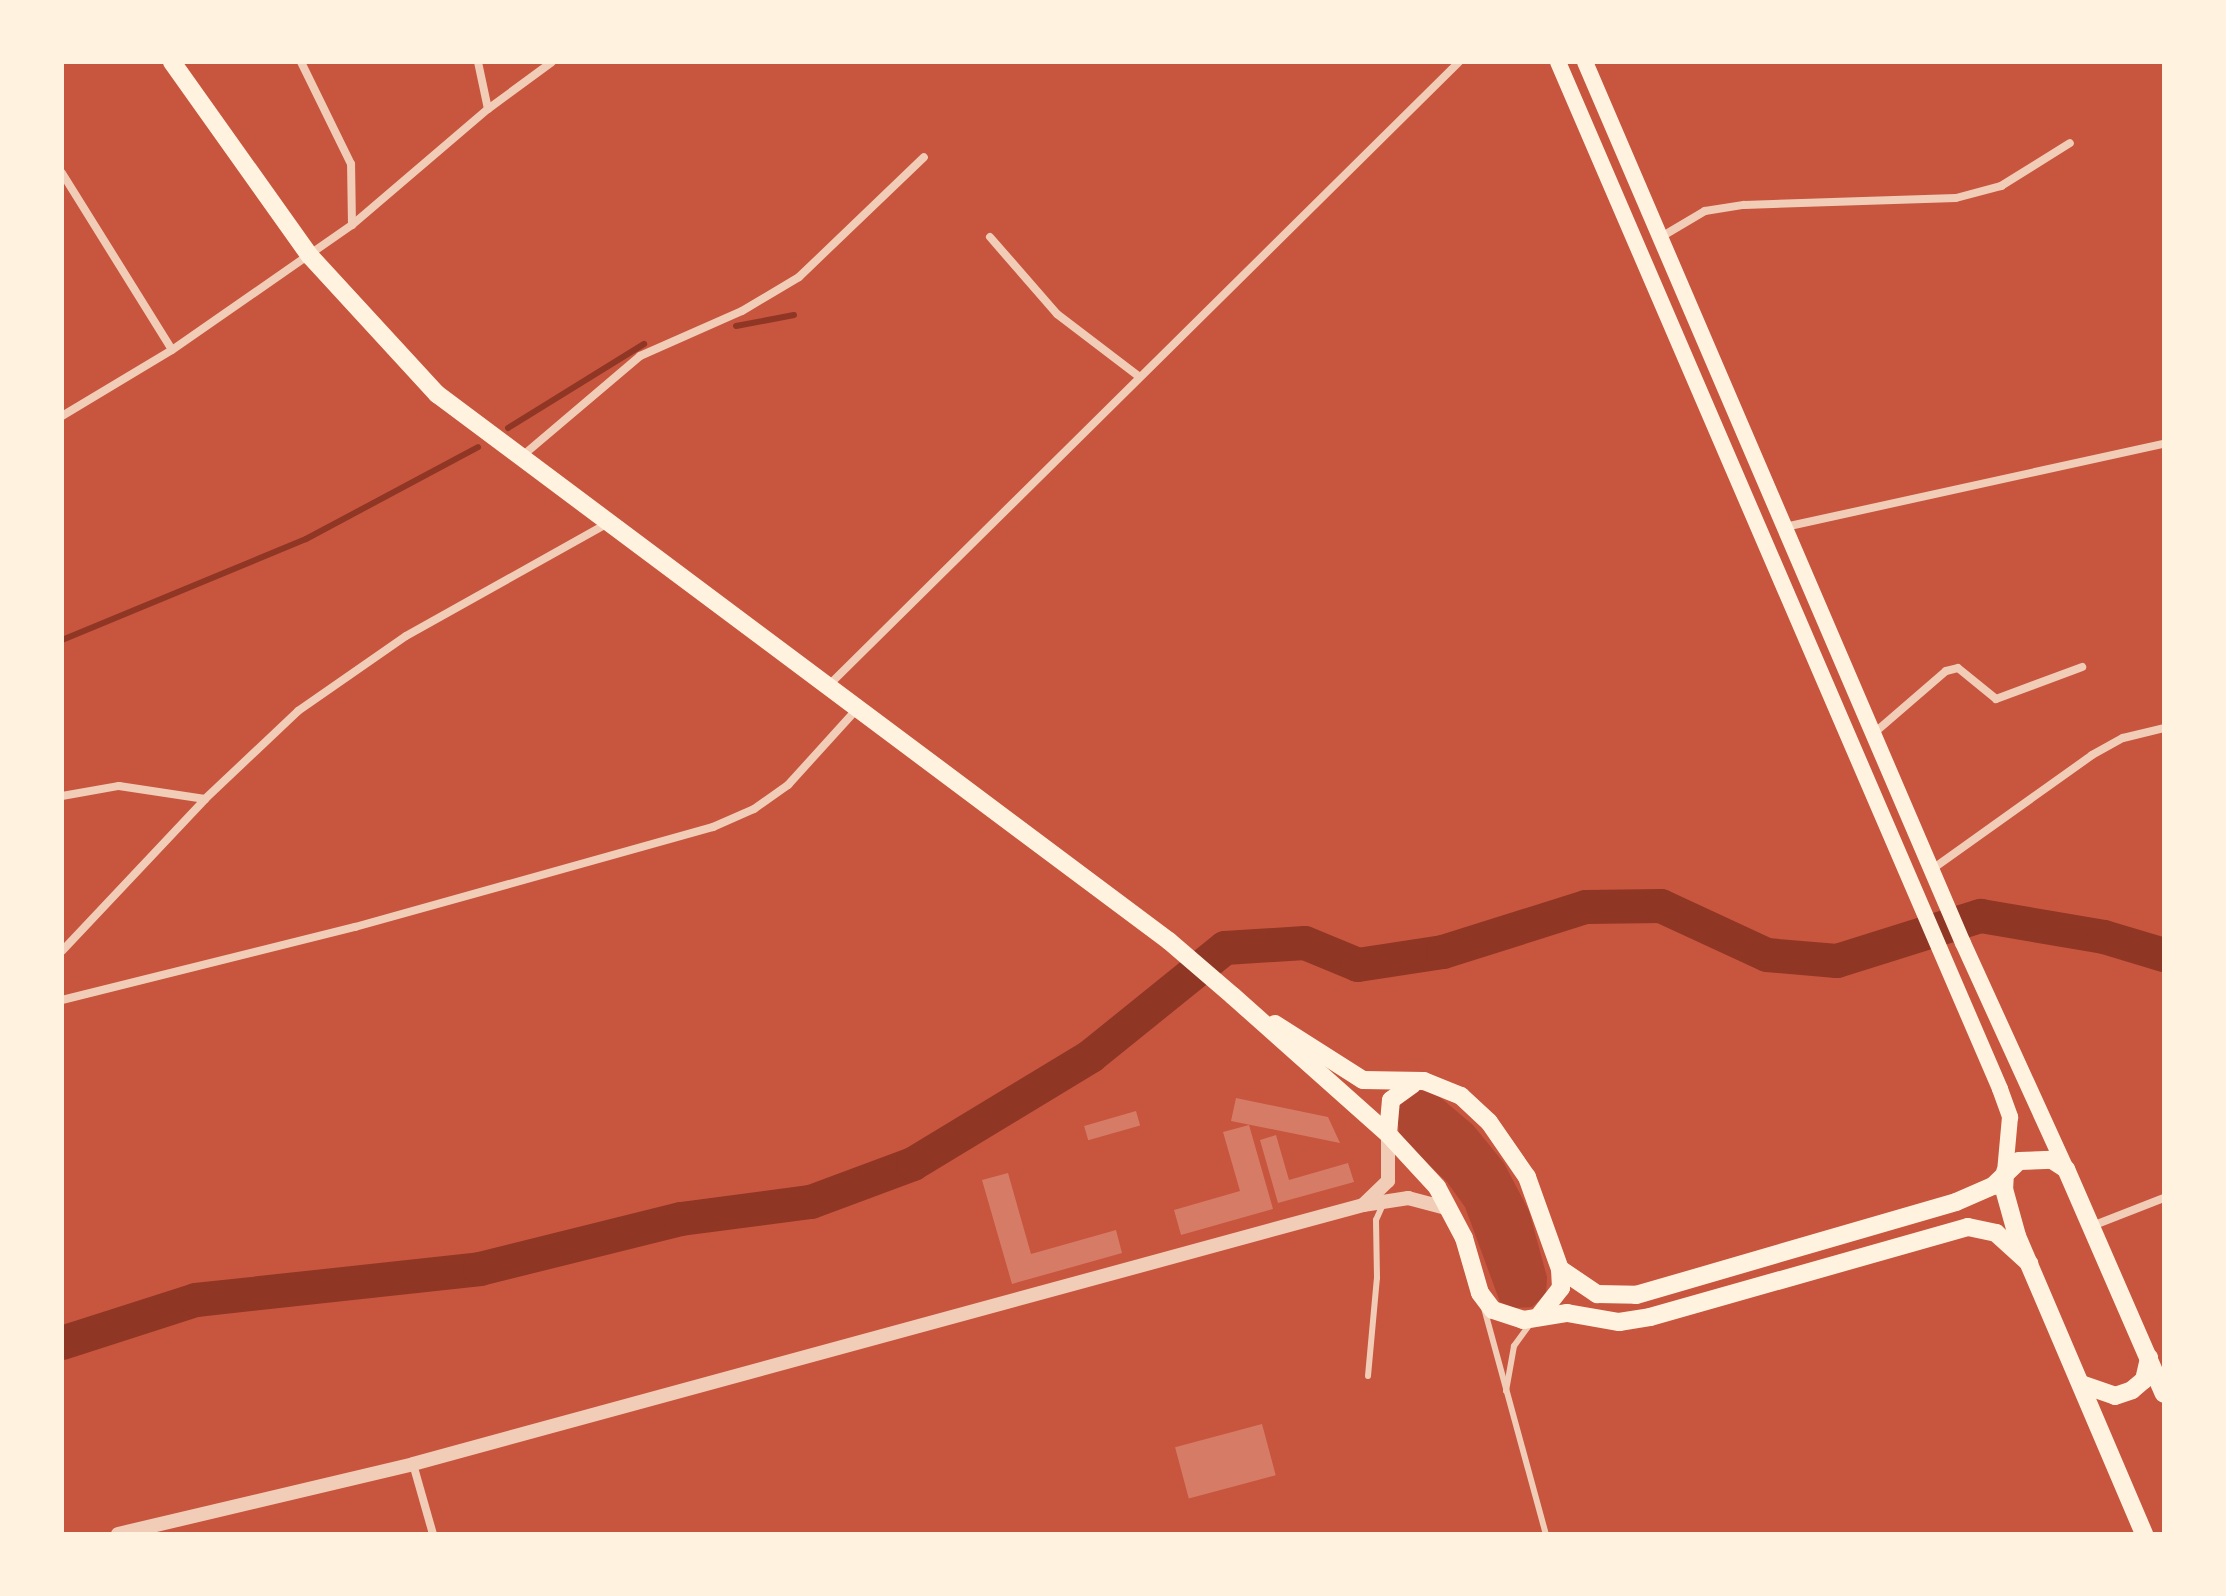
<!DOCTYPE html>
<html>
<head>
<meta charset="utf-8">
<style>
	body { margin:0 }
	#map { position:relative; width:2226px; height:1596px; overflow:hidden; background:#c8553d; font-family:Ubuntu,sans-serif }
	div>[style] { position:absolute }
	.green>* { inset:0; background:#ae4732 }
	.stream>* { height:6px; margin:-3px; padding:0 3px; transform-origin:3px; border-radius:3px; background:#8f3625 }
	.river>* { height:34px; margin:-17px; padding:0 17px; transform-origin:17px; border-radius:17px; background:#8f3625 }
	.building>* { inset:0; background:#d67c66; transform-origin:0 0 }
	.service>* { height:6px; margin:-3px; padding:0 3px; transform-origin:3px; border-radius:3px; background:#f1ccb7 }
	.minor>* { height:8px; margin:-4px; padding:0 4px; transform-origin:4px; border-radius:4px; background:#f1ccb7 }
	.tertiary>* { height:14px; margin:-7px; padding:0 7px; transform-origin:7px; border-radius:7px; background:#f1ccb7 }
	.secondary>* { height:16px; margin:-8px; padding:0 8px; transform-origin:8px; border-radius:8px; background:#fff3e0 }
	.primary>* { height:18px; margin:-9px; padding:0 9px; transform-origin:9px; border-radius:9px; background:#fff3e0 }
	span { translate:-50% -50%; white-space:nowrap; text-align:center; line-height:1.15; -webkit-text-stroke:8px #fff3e0; paint-order:stroke }
	.frame { position:absolute; inset:0; border:64px solid #fff3e0; pointer-events:none }
</style>
</head>
<body>
<div id="map">
	<div class="green">
		<i style="clip-path:polygon(1419px 1090px,1435px 1093px,1473px 1125px,1504px 1163px,1529px 1211px,1547px 1277px,1546px 1294px,1532px 1307px,1515px 1308px,1500px 1302px,1465px 1207px,1447px 1182px,1400px 1137px,1396px 1109px,1404px 1097px)"></i>
	</div>
	<div class="stream">
		<i style="left:736px;top:326px;width:59px;rotate:-10.7deg"></i>
		<i style="left:508px;top:428px;width:160px;rotate:-31.7deg"></i>
		<i style="left:62px;top:640px;width:264px;rotate:-22.5deg"></i>
		<i style="left:306px;top:539px;width:195px;rotate:-28.1deg"></i>
	</div>
	<div class="river">
		<i style="left:62px;top:1343px;width:141px;rotate:-17.8deg"></i>
		<i style="left:196px;top:1300px;width:286px;rotate:-6.2deg"></i>
		<i style="left:480px;top:1269px;width:207px;rotate:-14deg"></i>
		<i style="left:681px;top:1219px;width:131px;rotate:-7.5deg"></i>
		<i style="left:811px;top:1202px;width:109px;rotate:-20.4deg"></i>
		<i style="left:913px;top:1164px;width:208px;rotate:-31.2deg"></i>
		<i style="left:1091px;top:1056px;width:172px;rotate:-38.9deg"></i>
		<i style="left:1225px;top:948px;width:80px;rotate:-3.6deg"></i>
		<i style="left:1305px;top:943px;width:57px;rotate:22.5deg"></i>
		<i style="left:1358px;top:965px;width:86px;rotate:-8.7deg"></i>
		<i style="left:1443px;top:952px;width:150px;rotate:-17.5deg"></i>
		<i style="left:1586px;top:907px;width:75px;rotate:-0.8deg"></i>
		<i style="left:1661px;top:906px;width:117px;rotate:24.8deg"></i>
		<i style="left:1767px;top:955px;width:70px;rotate:4.9deg"></i>
		<i style="left:1837px;top:961px;width:151px;rotate:-17.4deg"></i>
		<i style="left:1981px;top:916px;width:125px;rotate:9.7deg"></i>
		<i style="left:2104px;top:937px;width:63px;rotate:16.7deg"></i>
	</div>
	<div class="building">
		<i style="clip-path:polygon(1236px 1098px,1328px 1117px,1340px 1143px,1231px 1121px)"></i>
		<i style="left:1136px;top:1111px;width:15px;height:54px;rotate:74deg"></i>
		<i style="clip-path:polygon(1249px 1125px,1273px 1209px,1181px 1235px,1174px 1210px,1240px 1191px,1223px 1132px)"></i>
		<i style="clip-path:polygon(1276px 1135px,1289px 1180px,1348px 1163px,1354px 1182px,1278px 1203px,1260px 1140px)"></i>
		<i style="clip-path:polygon(1008px 1173px,1031px 1254px,1116px 1230px,1122px 1253px,1012px 1284px,982px 1180px)"></i>
		<i style="left:1262px;top:1424px;width:53px;height:90px;rotate:75deg"></i>
	</div>
	<div class="service">
		<i style="left:1484px;top:1308px;width:234px;rotate:74.7deg"></i>
		<i style="left:1368px;top:1376px;width:98px;rotate:-84.8deg"></i>
		<i style="left:1377px;top:1278px;width:58px;rotate:-91deg"></i>
		<i style="left:1376px;top:1220px;width:17px;rotate:-66deg"></i>
		<i style="left:1506px;top:1391px;width:46px;rotate:-79.9deg"></i>
		<i style="left:1514px;top:1346px;width:27px;rotate:-54deg"></i>
	</div>
	<div class="minor">
		<i style="left:478px;top:62px;width:48px;rotate:78deg"></i>
		<i style="left:62px;top:173px;width:208px;rotate:58.1deg"></i>
		<i style="left:352px;top:225px;width:179px;rotate:-40.5deg"></i>
		<i style="left:488px;top:109px;width:79px;rotate:-36.3deg"></i>
		<i style="left:990px;top:237px;width:102px;rotate:49deg"></i>
		<i style="left:1057px;top:314px;width:101px;rotate:37.3deg"></i>
		<i style="left:1661px;top:237px;width:51px;rotate:-30.6deg"></i>
		<i style="left:1705px;top:211px;width:39px;rotate:-9deg"></i>
		<i style="left:1744px;top:205px;width:212px;rotate:-1.9deg"></i>
		<i style="left:1956px;top:198px;width:47px;rotate:-14.9deg"></i>
		<i style="left:2001px;top:186px;width:81px;rotate:-31.9deg"></i>
		<i style="left:62px;top:416px;width:128px;rotate:-31deg"></i>
		<i style="left:172px;top:350px;width:219px;rotate:-34.8deg"></i>
		<i style="left:352px;top:225px;width:61px;rotate:-90.9deg"></i>
		<i style="left:351px;top:164px;width:114px;rotate:-116.1deg"></i>
		<i style="left:521px;top:457px;width:156px;rotate:-40.3deg"></i>
		<i style="left:640px;top:356px;width:111px;rotate:-23.8deg"></i>
		<i style="left:742px;top:311px;width:66px;rotate:-30.8deg"></i>
		<i style="left:799px;top:277px;width:173px;rotate:-43.8deg"></i>
		<i style="left:1785px;top:527px;width:386px;rotate:-12.4deg"></i>
		<i style="left:829px;top:685px;width:886px;rotate:-44.68deg"></i>
		<i style="left:1873px;top:734px;width:96px;rotate:-40.8deg"></i>
		<i style="left:1946px;top:671px;width:12px;rotate:-14deg"></i>
		<i style="left:1958px;top:668px;width:49px;rotate:39.2deg"></i>
		<i style="left:1996px;top:699px;width:92px;rotate:-20.4deg"></i>
		<i style="left:62px;top:796px;width:58px;rotate:-10deg"></i>
		<i style="left:119px;top:786px;width:87px;rotate:8.6deg"></i>
		<i style="left:1931px;top:870px;width:198px;rotate:-35.5deg"></i>
		<i style="left:2092px;top:755px;width:35px;rotate:-29deg"></i>
		<i style="left:2123px;top:738px;width:42px;rotate:-13.7deg"></i>
		<i style="left:62px;top:951px;width:209px;rotate:-46.7deg"></i>
		<i style="left:205px;top:799px;width:128px;rotate:-43.4deg"></i>
		<i style="left:298px;top:711px;width:131px;rotate:-34.8deg"></i>
		<i style="left:406px;top:636px;width:231px;rotate:-29.2deg"></i>
		<i style="left:62px;top:1000px;width:302px;rotate:-14deg"></i>
		<i style="left:355px;top:927px;width:372px;rotate:-15.6deg"></i>
		<i style="left:713px;top:827px;width:45px;rotate:-23.7deg"></i>
		<i style="left:754px;top:809px;width:42px;rotate:-35.2deg"></i>
		<i style="left:788px;top:785px;width:103px;rotate:-47.8deg"></i>
		<i style="left:2092px;top:1226px;width:77px;rotate:-21.3deg"></i>
		<i style="left:413px;top:1464px;width:73px;rotate:74.1deg"></i>
	</div>
	<div class="tertiary">
		<i style="left:1363px;top:1205px;width:35px;rotate:-44deg"></i>
		<i style="left:1388px;top:1181px;width:47px;rotate:-90deg"></i>
		<i style="left:118px;top:1534px;width:303px;rotate:-13.3deg"></i>
		<i style="left:413px;top:1464px;width:985px;rotate:-15.25deg"></i>
		<i style="left:1363px;top:1205px;width:46px;rotate:-8.8deg"></i>
		<i style="left:1408px;top:1198px;width:43px;rotate:14.7deg"></i>
	</div>
	<div class="secondary">
		<i style="left:1558px;top:62px;width:1118px;rotate:66.71deg"></i>
		<i style="left:2000px;top:1089px;width:30px;rotate:70deg"></i>
		<i style="left:2010px;top:1117px;width:55px;rotate:95.2deg"></i>
		<i style="left:1585px;top:62px;width:959px;rotate:66.78deg"></i>
		<i style="left:1963px;top:943px;width:248px;rotate:65.5deg"></i>
	</div>
	<div class="primary">
		<i style="left:172px;top:62px;width:238px;rotate:54.6deg"></i>
		<i style="left:310px;top:256px;width:188px;rotate:47.4deg"></i>
		<i style="left:437px;top:394px;width:914px;rotate:36.77deg"></i>
		<i style="left:1169px;top:941px;width:84px;rotate:40.7deg"></i>
		<i style="left:1233px;top:996px;width:208px;rotate:41.7deg"></i>
		<i style="left:1388px;top:1134px;width:72px;rotate:47.2deg"></i>
		<i style="left:1437px;top:1187px;width:58px;rotate:62.1deg"></i>
		<i style="left:1464px;top:1238px;width:57px;rotate:73.8deg"></i>
		<i style="left:1480px;top:1293px;width:21px;rotate:53deg"></i>
		<i style="left:1493px;top:1310px;width:32px;rotate:18deg"></i>
		<i style="left:1523px;top:1320px;width:45px;rotate:-9deg"></i>
		<i style="left:1567px;top:1313px;width:53px;rotate:9.8deg"></i>
		<i style="left:1619px;top:1322px;width:31px;rotate:-9deg"></i>
		<i style="left:1650px;top:1317px;width:330px;rotate:-15.8deg"></i>
		<i style="left:1968px;top:1227px;width:29px;rotate:12deg"></i>
		<i style="left:1996px;top:1233px;width:45px;rotate:42.3deg"></i>
		<i style="left:1275px;top:1024px;width:104px;rotate:32.5deg"></i>
		<i style="left:1363px;top:1080px;width:61px;rotate:0.9deg"></i>
		<i style="left:1424px;top:1081px;width:40px;rotate:22deg"></i>
		<i style="left:1461px;top:1096px;width:38px;rotate:43deg"></i>
		<i style="left:1489px;top:1122px;width:67px;rotate:55.4deg"></i>
		<i style="left:1527px;top:1177px;width:98px;rotate:70.3deg"></i>
		<i style="left:1560px;top:1269px;width:45px;rotate:34deg"></i>
		<i style="left:1597px;top:1294px;width:39px;rotate:1deg"></i>
		<i style="left:1636px;top:1295px;width:333px;rotate:-16.2deg"></i>
		<i style="left:1956px;top:1202px;width:40px;rotate:-23.4deg"></i>
		<i style="left:1993px;top:1186px;width:36px;rotate:-44deg"></i>
		<i style="left:2019px;top:1161px;width:33px;rotate:-2deg"></i>
		<i style="left:2052px;top:1160px;width:17px;rotate:33deg"></i>
		<i style="left:2066px;top:1169px;width:245px;rotate:66.5deg"></i>
		<i style="left:1388px;top:1134px;width:34px;rotate:-85deg"></i>
		<i style="left:1391px;top:1100px;width:27px;rotate:-36deg"></i>
		<i style="left:2005px;top:1172px;width:17px;rotate:93deg"></i>
		<i style="left:2004px;top:1189px;width:49px;rotate:74.5deg"></i>
		<i style="left:2017px;top:1236px;width:324px;rotate:66.9deg"></i>
		<i style="left:1539px;top:1316px;width:36px;rotate:-52deg"></i>
		<i style="left:1561px;top:1288px;width:19px;rotate:-93deg"></i>
		<i style="left:2081px;top:1384px;width:36px;rotate:19deg"></i>
		<i style="left:2115px;top:1396px;width:18px;rotate:-19deg"></i>
		<i style="left:2132px;top:1390px;width:16px;rotate:-40deg"></i>
		<i style="left:2144px;top:1380px;width:23px;rotate:-77deg"></i>
	</div>
	<div class="frame"></div>
</div>
</body>
</html>
